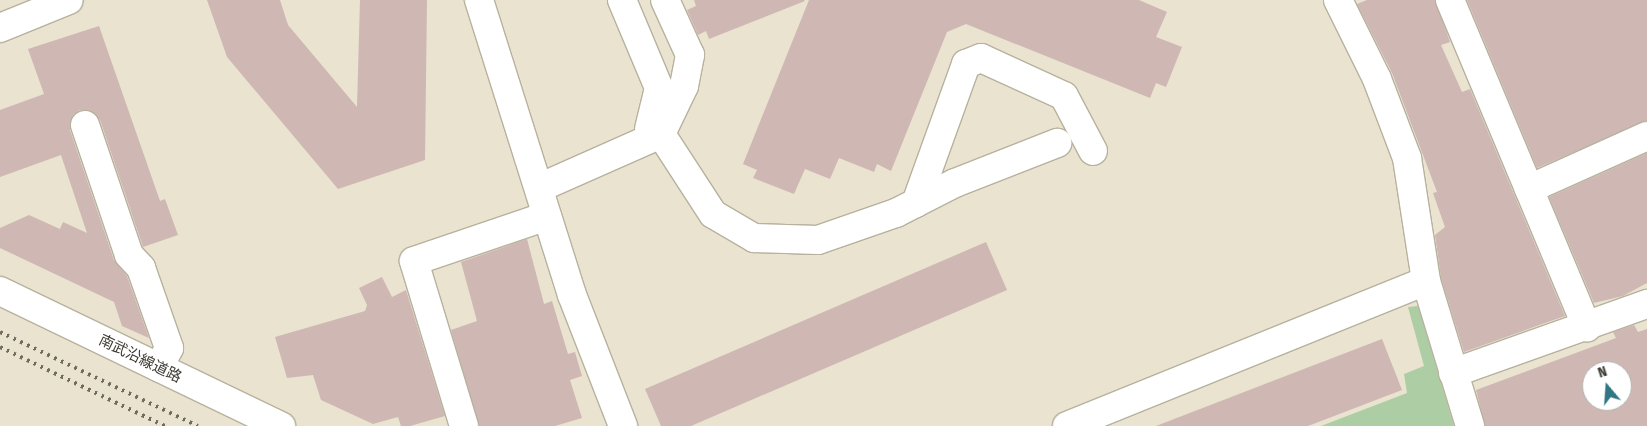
<!DOCTYPE html>
<html>
<head>
<meta charset="utf-8">
<style>
	body { margin:0 }
	#map { position:relative; width:1647px; height:426px; overflow:hidden; background:#e9e3cf; font-family:"Fira Sans Condensed","Noto Sans JP",sans-serif }
	div>[style] { position:absolute }
	.green>* { inset:0; background:#adcda4 }
	.building>* { inset:0; background:#cfb7b4 }
	.roads { filter:drop-shadow(1px 0 #b7b19e) drop-shadow(-1px 0 #b7b19e) drop-shadow(0 1px #b7b19e) drop-shadow(0 -1px #b7b19e) }
	.minor>* { height:28px; margin:-14px; padding:0 14px; transform-origin:14px; border-radius:14px; background:#fff }
	.rail>* { height:4px; margin-top:-2px; transform-origin:0; background:repeating-linear-gradient(90deg,#6e6b5f 0 2.5px,transparent 0 7.5px) }
	span { translate:-50% -50%; white-space:nowrap; text-align:center; line-height:1.15; -webkit-text-stroke:4px #fff; paint-order:stroke }
	.street-label { font-size:15px; color:#3b3931 }
	.north { position:absolute; left:1582px; top:361px; width:50px; height:50px; box-sizing:border-box; background:#fff; border:1px solid #b1b0ad; border-radius:50%; rotate:342deg; font-size:14px; font-weight:700; line-height:20px; text-align:center; color:#3b3931 }
	.north::after { content:''; display:block; margin:auto; width:18px; height:22px; background:#317684; clip-path:polygon(50% 0,100% 100%,50% 72%,0 100%) }
</style>
</head>
<body>
<div id="map">
	<div class="green">
		<i style="clip-path:polygon(1418px 306px,1454px 426px,1321px 426px,1407px 393px,1404px 374px,1424px 366px,1408px 307px)"></i>
	</div>
	<div class="building">
		<i style="clip-path:polygon(207px 0,280px 0,288px 25px,357px 107px,360px 0,427px 0,425px 160px,338px 189px,227px 57px)"></i>
		<i style="clip-path:polygon(694px 0,804px 0,805px 1px,709px 39px,706px 31px,698px 35px,687px 10px,696px 6px)"></i>
		<i style="clip-path:polygon(809px 0,1139px 0,1167px 12px,1156px 37px,1182px 47px,1166px 87px,1156px 83px,1150px 98px,966px 24px,947px 32px,891px 171px,877px 164px,874px 172px,839px 158px,830px 179px,805px 169px,794px 194px,753px 178px,757px 170px,743px 164px)"></i>
		<i style="clip-path:polygon(1367px 0,1435px 0,1450px 42px,1441px 45px,1462px 92px,1470px 89px,1565px 316px,1464px 352px,1441px 278px,1435px 235px,1445px 227px,1433px 193px,1437px 192px,1392px 73px,1357px 4px)"></i>
		<i style="clip-path:polygon(1467px 0,1647px 0,1647px 121px,1537px 168px)"></i>
		<i style="clip-path:polygon(99px 26px,160px 201px,165px 199px,178px 235px,143px 247px,100px 120px,89px 110px,80px 110px,73px 115px,70px 130px,114px 260px,127px 276px,149px 338px,122px 326px,114px 302px,0 248px,0 228px,29px 215px,60px 229px,63px 222px,87px 233px,61px 155px,0 177px,0 110px,44px 94px,28px 49px)"></i>
		<i style="clip-path:polygon(1647px 153px,1647px 283px,1623px 296px,1594px 303px,1549px 197px)"></i>
		<i style="clip-path:polygon(527px 239px,544px 304px,552px 301px,568px 354px,575px 352px,582px 376px,570px 380px,582px 418px,555px 426px,479px 426px,451px 330px,477px 321px,461px 262px)"></i>
		<i style="clip-path:polygon(986px 242px,1007px 290px,691px 426px,661px 426px,645px 389px)"></i>
		<i style="clip-path:polygon(382px 277px,392px 297px,406px 290px,445px 416px,410px 426px,401px 426px,398px 417px,373px 424px,321px 400px,313px 375px,287px 378px,275px 337px,365px 311px,367px 305px,359px 288px)"></i>
		<i style="clip-path:polygon(evenodd,1634px 325px,1638px 332px,1647px 329px,1647px 426px,1485px 426px,1476px 390px,1616px 338px,1613px 332px,1634px 325px,1592px 371px,1622px 371px,1622px 401px,1592px 401px,1592px 371px)"></i>
		<i style="clip-path:polygon(1382px 339px,1402px 390px,1308px 426px,1156px 426px)"></i>
	</div>
	<div class="roads">
		<div class="minor">
			<i style="left:479px;top:0;width:309px;rotate:72.5deg"></i>
			<i style="left:572px;top:295px;width:141px;rotate:68.7deg"></i>
			<i style="left:622px;top:0;width:95px;rotate:67.2deg"></i>
			<i style="left:659px;top:88px;width:42px;rotate:103.7deg"></i>
			<i style="left:1338px;top:0;width:88px;rotate:63.7deg"></i>
			<i style="left:1377px;top:79px;width:85px;rotate:69.2deg"></i>
			<i style="left:1407px;top:158px;width:124px;rotate:81.2deg"></i>
			<i style="left:1426px;top:281px;width:152px;rotate:73.1deg"></i>
			<i style="left:1450px;top:0;width:355px;rotate:67.3deg"></i>
			<i style="left:0;top:28px;width:74px;rotate:-22.1deg"></i>
			<i style="left:85px;top:125px;width:137px;rotate:71.3deg"></i>
			<i style="left:129px;top:255px;width:18px;rotate:47deg"></i>
			<i style="left:141px;top:268px;width:85px;rotate:70.7deg"></i>
			<i style="left:169px;top:348px;width:22px;rotate:117deg"></i>
			<i style="left:661px;top:134px;width:95px;rotate:57deg"></i>
			<i style="left:713px;top:214px;width:48px;rotate:30.3deg"></i>
			<i style="left:754px;top:238px;width:64px;rotate:1.8deg"></i>
			<i style="left:818px;top:240px;width:83px;rotate:-19.1deg"></i>
			<i style="left:896px;top:213px;width:66px;rotate:-27deg"></i>
			<i style="left:955px;top:183px;width:110px;rotate:-21.4deg"></i>
			<i style="left:539px;top:188px;width:133px;rotate:-23.9deg"></i>
			<i style="left:661px;top:134px;width:53px;rotate:-64.4deg"></i>
			<i style="left:684px;top:86px;width:32px;rotate:-79deg"></i>
			<i style="left:690px;top:55px;width:60px;rotate:-114.4deg"></i>
			<i style="left:1529px;top:189px;width:129px;rotate:-24.2deg"></i>
			<i style="left:916px;top:203px;width:148px;rotate:-70.2deg"></i>
			<i style="left:966px;top:64px;width:16px;rotate:-22deg"></i>
			<i style="left:981px;top:58px;width:91px;rotate:24.6deg"></i>
			<i style="left:1064px;top:96px;width:62px;rotate:62.2deg"></i>
			<i style="left:0;top:291px;width:312px;rotate:25.7deg"></i>
			<i style="left:1453px;top:373px;width:206px;rotate:-19.6deg"></i>
			<i style="left:464px;top:426px;width:172px;rotate:-106.9deg"></i>
			<i style="left:414px;top:261px;width:140px;rotate:-18.7deg"></i>
			<i style="left:1067px;top:426px;width:387px;rotate:-22deg"></i>
		</div>
	</div>
	<div class="rail">
		<i style="left:0;top:332px;width:219px;rotate:25.4deg"></i>
		<i style="left:0;top:347px;width:183px;rotate:25.6deg"></i>
	</div>
	<div class="street-label">
		<span style="left:140px;top:359px;rotate:26deg">南武沿線道路</span>
	</div>
	<div class="north">N</div>
</div>
</body>
</html>
